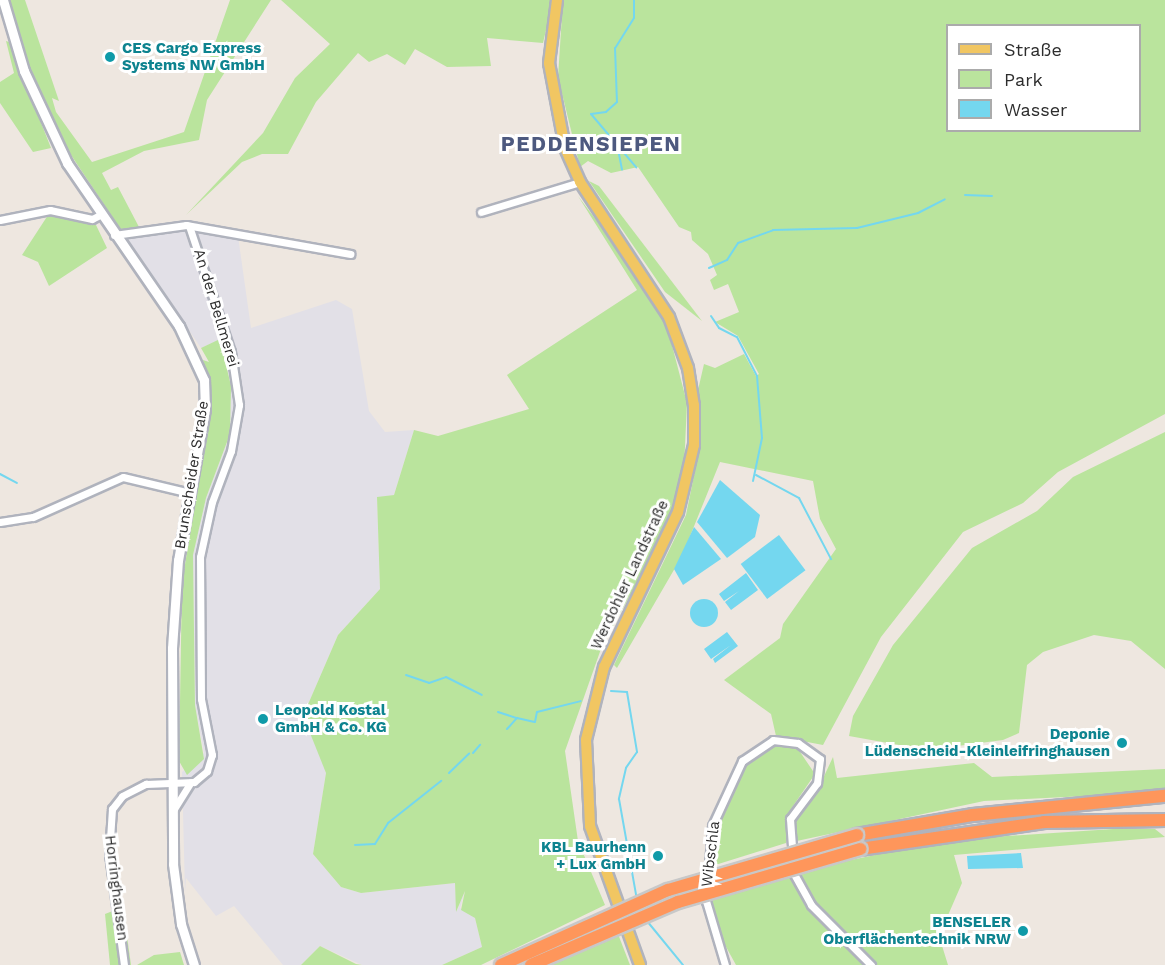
<!DOCTYPE html>
<html>
<head>
<meta charset="utf-8">
<style>
	body { margin:0 }
	#map { position:relative; width:1165px; height:965px; overflow:hidden; background:#eee7e0; font-family:"Work Sans",sans-serif }
	div>[style] { position:absolute }
	.industrial>* { inset:0; background:#e2e0e7 }
	.green>* { inset:0; background:#bae49d }
	.water>* { inset:0; background:#74d7ef; transform-origin:0 0 }
	.round { border-radius:50% }
	.stream>* { height:2px; margin:-1px; padding:0 1px; transform-origin:1px; border-radius:1px; background:#74d7ef }
	.roads { filter:drop-shadow(2px 0 #b0b3bd) drop-shadow(-2px 0 #b0b3bd) drop-shadow(0 2px #b0b3bd) drop-shadow(0 -2px #b0b3bd) }
	.street>* { height:7px; margin:-3.5px; padding:0 3.5px; transform-origin:3.5px; border-radius:3.5px; background:#fff }
	.secondary>* { height:9px; margin:-4.5px; padding:0 4.5px; transform-origin:4.5px; border-radius:4.5px; background:#fff }
	.primary>* { height:10px; margin:-5px; padding:0 5px; transform-origin:5px; border-radius:5px; background:#f1c662 }
	.highway>* { height:12px; margin:-6px; padding:0 6px; transform-origin:6px; border-radius:6px; background:#fe965b }
	.bridges { filter:drop-shadow(2px 0 #c8c8c8) drop-shadow(-2px 0 #c8c8c8) drop-shadow(0 2px #c8c8c8) drop-shadow(0 -2px #c8c8c8) }
	.highway-bridge>* { height:12px; margin:-6px; padding:0 6px; transform-origin:6px; border-radius:6px; background:#fe965b }
	.dots>* { width:16px; height:16px; translate:-50% -50%; box-sizing:border-box; border:3px solid #fff; border-radius:50% }
	span { translate:-50% -50%; white-space:nowrap; text-align:center; line-height:1.15; -webkit-text-stroke:6px #fff; paint-order:stroke }
	.culture-label { font-size:15px; color:#0d838f; font-weight:700 }
	.left { translate:0 -50%; text-align:left }
	.right { translate:-100% -50%; text-align:right }
	.street-label { font-size:15px; color:#2d2d2d }
	.district-label { font-size:21px; color:#4d597f; font-weight:700; letter-spacing:1.5px }
	.legend { position:absolute; left:946px; top:24px; width:195px; height:108px; box-sizing:border-box; background:#fff; border:2px solid #ababab; margin:0; padding:8px 10px; list-style:none; font-size:18px; color:#2d2d2d }
	.legend li { display:flex; align-items:center; gap:12px; height:30px }
	.legend b { width:30px; border:2px solid #ababab }
</style>
</head>
<body>
<div id="map">
	<div class="industrial">
		<i style="clip-path:polygon(183px 227px,238px 236px,251px 328px,336px 300px,352px 309px,369px 411px,385px 432px,414px 430px,394px 495px,377px 498px,380px 589px,338px 635px,306px 709px,326px 773px,313px 854px,341px 887px,361px 893px,455px 883px,457px 910px,465px 891px,460px 908px,475px 918px,482px 947px,442px 965px,362px 965px,320px 946px,301px 965px,283px 965px,234px 906px,216px 916px,186px 878px,185px 892px,182px 772px,204px 753px,195px 705px,193px 555px,206px 498px,230px 435px,231px 386px,220px 340px,201px 348px,125px 236px)"></i>
	</div>
	<div class="green">
		<i style="clip-path:polygon(10px 0,25px 0,59px 101px,52px 98px,56px 112px,92px 162px,184px 132px,230px 0,271px 0,207px 100px,199px 140px,144px 151px,102px 173px,111px 190px,118px 187px,139px 227px,121px 230px,57px 134px,19px 45px)"></i>
		<i style="clip-path:polygon(281px 0,553px 0,543px 43px,487px 38px,491px 66px,447px 67px,415px 49px,405px 65px,387px 54px,369px 62px,358px 53px,316px 102px,288px 154px,262px 154px,242px 162px,186px 215px,263px 133px,295px 78px,330px 44px)"></i>
		<i style="clip-path:polygon(evenodd,563px 0,1165px 0,1165px 414px,1058px 472px,1023px 503px,963px 532px,881px 637px,823px 745px,776px 736px,771px 714px,724px 680px,780px 638px,783px 624px,836px 549px,820px 519px,813px 481px,720px 462px,682px 556px,617px 668px,614px 665px,686px 515px,700px 446px,698px 390px,704px 364px,715px 368px,744px 354px,756px 376px,759px 374px,738px 336px,715px 322px,739px 312px,728px 284px,714px 290px,710px 280px,717px 275px,708px 254px,692px 240px,691px 232px,679px 227px,638px 167px,611px 173px,588px 161px,580px 167px,558px 77px,563px 0,948px 26px,1140px 26px,1140px 130px,948px 130px,948px 26px)"></i>
		<i style="clip-path:polygon(6px 41px,9px 42px,51px 148px,33px 152px,0 103px,0 82px,14px 73px)"></i>
		<i style="clip-path:polygon(589px 181px,599px 186px,702px 321px,665px 292px)"></i>
		<i style="clip-path:polygon(578px 196px,637px 274px,667px 326px,687px 403px,684px 468px,666px 530px,602px 646px,565px 751px,578px 841px,605px 905px,481px 965px,442px 965px,482px 947px,475px 918px,461px 910px,465px 891px,456px 912px,455px 883px,361px 893px,341px 887px,313px 854px,326px 773px,306px 723px,306px 709px,338px 635px,380px 589px,377px 497px,394px 495px,414px 430px,438px 436px,529px 409px,507px 375px,637px 290px)"></i>
		<i style="clip-path:polygon(50px 212px,96px 225px,107px 248px,49px 286px,38px 262px,22px 255px)"></i>
		<i style="clip-path:polygon(220px 339px,231px 386px,230px 434px,206px 498px,193px 555px,195px 705px,204px 759px,187px 775px,179px 761px,182px 582px,212px 404px,203px 360px,209px 362px,201px 348px)"></i>
		<i style="clip-path:polygon(1165px 432px,1165px 669px,1131px 641px,1094px 635px,1043px 652px,1027px 665px,1019px 733px,1003px 740px,927px 750px,849px 736px,853px 716px,893px 645px,972px 548px,1037px 511px,1073px 477px)"></i>
		<i style="clip-path:polygon(772px 743px,796px 746px,815px 774px,791px 809px,786px 843px,712px 866px,718px 820px,743px 766px)"></i>
		<i style="clip-path:polygon(833px 757px,837px 778px,974px 763px,992px 777px,1165px 769px,1165px 792px,984px 801px,792px 842px,794px 817px,819px 787px)"></i>
		<i style="clip-path:polygon(1113px 829px,1155px 829px,1165px 837px,954px 855px,962px 883px,939px 936px,948px 965px,736px 965px,714px 925px,710px 900px,836px 863px,949px 840px)"></i>
		<i style="clip-path:polygon(123px 907px,131px 965px,110px 965px,105px 914px)"></i>
		<i style="clip-path:polygon(618px 934px,630px 965px,550px 965px,575px 953px)"></i>
		<i style="clip-path:polygon(320px 946px,356px 964px,362px 965px,301px 965px)"></i>
		<i style="clip-path:polygon(180px 952px,184px 965px,137px 965px,154px 955px)"></i>
	</div>
	<div class="water">
		<i style="clip-path:polygon(720px 480px,760px 515px,755px 537px,727px 558px,697px 522px)"></i>
		<i style="clip-path:polygon(694px 527px,721px 559px,683px 585px,674px 569px)"></i>
		<i style="left:779px;top:535px;width:44px;height:48px;rotate:53deg"></i>
		<i style="clip-path:polygon(746px 573px,758px 590px,731px 610px,725px 602px,739px 591px,724px 601px,719px 594px)"></i>
		<i class="round" style="left:690px;top:599px;width:28px;height:28px"></i>
		<i style="clip-path:polygon(727px 632px,738px 646px,715px 663px,713px 659px,731px 645px,711px 659px,704px 649px)"></i>
		<i style="clip-path:polygon(1021px 853px,1023px 868px,968px 869px,967px 856px)"></i>
	</div>
	<div class="stream">
		<i style="left:634px;top:0;width:18px;rotate:90deg"></i>
		<i style="left:634px;top:18px;width:36px;rotate:122deg"></i>
		<i style="left:615px;top:48px;width:54px;rotate:87.9deg"></i>
		<i style="left:617px;top:102px;width:15px;rotate:138deg"></i>
		<i style="left:606px;top:112px;width:15px;rotate:172deg"></i>
		<i style="left:591px;top:114px;width:70px;rotate:49.7deg"></i>
		<i style="left:618px;top:149px;width:21px;rotate:79deg"></i>
		<i style="left:965px;top:195px;width:27px;rotate:2deg"></i>
		<i style="left:709px;top:268px;width:20px;rotate:-24deg"></i>
		<i style="left:727px;top:260px;width:20px;rotate:-57deg"></i>
		<i style="left:738px;top:243px;width:37px;rotate:-20deg"></i>
		<i style="left:773px;top:230px;width:84px;rotate:-1.4deg"></i>
		<i style="left:857px;top:228px;width:63px;rotate:-13.8deg"></i>
		<i style="left:918px;top:213px;width:30px;rotate:-27deg"></i>
		<i style="left:711px;top:316px;width:14px;rotate:56deg"></i>
		<i style="left:719px;top:328px;width:20px;rotate:27deg"></i>
		<i style="left:737px;top:337px;width:44px;rotate:62.9deg"></i>
		<i style="left:757px;top:376px;width:62px;rotate:85.4deg"></i>
		<i style="left:762px;top:438px;width:44px;rotate:101.8deg"></i>
		<i style="left:0;top:474px;width:19px;rotate:28deg"></i>
		<i style="left:756px;top:475px;width:49px;rotate:28.1deg"></i>
		<i style="left:799px;top:498px;width:69px;rotate:62.3deg"></i>
		<i style="left:406px;top:675px;width:24px;rotate:19deg"></i>
		<i style="left:429px;top:683px;width:18px;rotate:-19deg"></i>
		<i style="left:446px;top:677px;width:40px;rotate:26.6deg"></i>
		<i style="left:611px;top:691px;width:16px;rotate:4deg"></i>
		<i style="left:627px;top:692px;width:61px;rotate:80.5deg"></i>
		<i style="left:637px;top:752px;width:19px;rotate:125deg"></i>
		<i style="left:626px;top:768px;width:32px;rotate:103deg"></i>
		<i style="left:619px;top:799px;width:103px;rotate:79.9deg"></i>
		<i style="left:498px;top:712px;width:20px;rotate:18deg"></i>
		<i style="left:507px;top:729px;width:15px;rotate:-48deg"></i>
		<i style="left:517px;top:718px;width:18px;rotate:13deg"></i>
		<i style="left:535px;top:722px;width:10px;rotate:-79deg"></i>
		<i style="left:537px;top:712px;width:45px;rotate:-14deg"></i>
		<i style="left:473px;top:753px;width:11px;rotate:-49deg"></i>
		<i style="left:449px;top:773px;width:28px;rotate:-44deg"></i>
		<i style="left:355px;top:845px;width:20px;rotate:-3deg"></i>
		<i style="left:375px;top:844px;width:25px;rotate:-58deg"></i>
		<i style="left:388px;top:823px;width:68px;rotate:-38.4deg"></i>
		<i style="left:647px;top:921px;width:57px;rotate:50.7deg"></i>
	</div>
	<div class="roads">
		<div class="street">
			<i style="left:481px;top:212px;width:103px;rotate:-16.9deg"></i>
			<i style="left:0;top:220px;width:51px;rotate:-11.3deg"></i>
			<i style="left:50px;top:210px;width:43px;rotate:12.1deg"></i>
			<i style="left:92px;top:219px;width:9px;rotate:-27deg"></i>
			<i style="left:114px;top:235px;width:73px;rotate:-7.9deg"></i>
			<i style="left:186px;top:225px;width:167px;rotate:10deg"></i>
			<i style="left:0;top:522px;width:33px;rotate:-9deg"></i>
			<i style="left:33px;top:517px;width:98px;rotate:-24deg"></i>
			<i style="left:123px;top:477px;width:69px;rotate:13.4deg"></i>
			<i style="left:174px;top:809px;width:31px;rotate:-58deg"></i>
			<i style="left:124px;top:965px;width:112px;rotate:-97.7deg"></i>
			<i style="left:109px;top:854px;width:45px;rotate:-86.2deg"></i>
			<i style="left:112px;top:809px;width:16px;rotate:-52deg"></i>
			<i style="left:122px;top:796px;width:27px;rotate:-27deg"></i>
			<i style="left:146px;top:784px;width:48px;rotate:-2.4deg"></i>
			<i style="left:194px;top:782px;width:17px;rotate:-40deg"></i>
			<i style="left:207px;top:771px;width:17px;rotate:-73deg"></i>
			<i style="left:212px;top:755px;width:57px;rotate:-101.1deg"></i>
			<i style="left:201px;top:699px;width:142px;rotate:-90.4deg"></i>
			<i style="left:200px;top:557px;width:56px;rotate:-77.7deg"></i>
			<i style="left:212px;top:502px;width:54px;rotate:-69.6deg"></i>
			<i style="left:231px;top:451px;width:47px;rotate:-80.1deg"></i>
			<i style="left:239px;top:405px;width:54px;rotate:-98.6deg"></i>
			<i style="left:231px;top:352px;width:133px;rotate:-108.4deg"></i>
			<i style="left:725px;top:965px;width:67px;rotate:-106.5deg"></i>
			<i style="left:706px;top:901px;width:75px;rotate:-85.4deg"></i>
			<i style="left:712px;top:826px;width:72px;rotate:-65.2deg"></i>
			<i style="left:742px;top:761px;width:37px;rotate:-34deg"></i>
			<i style="left:773px;top:740px;width:25px;rotate:7deg"></i>
			<i style="left:798px;top:743px;width:27px;rotate:36deg"></i>
			<i style="left:820px;top:759px;width:24px;rotate:97deg"></i>
			<i style="left:817px;top:783px;width:45px;rotate:126.9deg"></i>
			<i style="left:790px;top:819px;width:55px;rotate:85.8deg"></i>
			<i style="left:794px;top:874px;width:35px;rotate:61deg"></i>
			<i style="left:811px;top:905px;width:85px;rotate:45deg"></i>
		</div>
		<div class="secondary">
			<i style="left:3px;top:0;width:74px;rotate:73.5deg"></i>
			<i style="left:24px;top:71px;width:102px;rotate:64.9deg"></i>
			<i style="left:67px;top:163px;width:198px;rotate:55.5deg"></i>
			<i style="left:179px;top:326px;width:60px;rotate:65.2deg"></i>
			<i style="left:204px;top:380px;width:29px;rotate:88deg"></i>
			<i style="left:205px;top:409px;width:153px;rotate:100.1deg"></i>
			<i style="left:178px;top:560px;width:88px;rotate:93.9deg"></i>
			<i style="left:172px;top:648px;width:216px;rotate:89.7deg"></i>
			<i style="left:173px;top:864px;width:61px;rotate:82.4deg"></i>
			<i style="left:181px;top:924px;width:43px;rotate:72.4deg"></i>
		</div>
		<div class="primary">
			<i style="left:557px;top:0;width:64px;rotate:97.2deg"></i>
			<i style="left:549px;top:63px;width:86px;rotate:79.3deg"></i>
			<i style="left:565px;top:148px;width:37px;rotate:66deg"></i>
			<i style="left:580px;top:182px;width:162px;rotate:56.6deg"></i>
			<i style="left:669px;top:317px;width:54px;rotate:69.6deg"></i>
			<i style="left:688px;top:368px;width:37px;rotate:81deg"></i>
			<i style="left:694px;top:405px;width:40px;rotate:90deg"></i>
			<i style="left:694px;top:445px;width:69px;rotate:103.4deg"></i>
			<i style="left:678px;top:512px;width:172px;rotate:115.5deg"></i>
			<i style="left:604px;top:667px;width:75px;rotate:103.9deg"></i>
			<i style="left:586px;top:740px;width:86px;rotate:87.3deg"></i>
			<i style="left:590px;top:826px;width:148px;rotate:70.2deg"></i>
		</div>
		<div class="highway">
			<i style="left:857px;top:835px;width:118px;rotate:-9.8deg"></i>
			<i style="left:973px;top:815px;width:193px;rotate:-5.7deg"></i>
			<i style="left:860px;top:849px;width:186px;rotate:-8.3deg"></i>
			<i style="left:1044px;top:822px;width:121px;rotate:-0.9deg"></i>
		</div>
	</div>
	<div class="bridges">
		<div class="highway-bridge">
			<i style="left:501px;top:965px;width:183px;rotate:-24.2deg"></i>
			<i style="left:668px;top:890px;width:197px;rotate:-16.2deg"></i>
			<i style="left:531px;top:965px;width:160px;rotate:-23.2deg"></i>
			<i style="left:678px;top:902px;width:190px;rotate:-16.2deg"></i>
		</div>
	</div>
	<div class="dots">
		<i style="left:110px;top:57px;background:#0f9aa8"></i>
		<i style="left:263px;top:719px;background:#0f9aa8"></i>
		<i style="left:1122px;top:743px;background:#0f9aa8"></i>
		<i style="left:658px;top:856px;background:#0f9aa8"></i>
		<i style="left:1023px;top:931px;background:#0f9aa8"></i>
	</div>
	<div class="culture-label">
		<span class="left" style="left:122px;top:57px">CES Cargo Express<br>Systems NW GmbH</span>
		<span class="left" style="left:275px;top:719px">Leopold Kostal<br>GmbH &amp; Co. KG</span>
		<span class="right" style="left:1110px;top:743px">Deponie<br>Lüdenscheid-Kleinleifringhausen</span>
		<span class="right" style="left:646px;top:856px">KBL Baurhenn<br>+ Lux GmbH</span>
		<span class="right" style="left:1011px;top:931px">BENSELER<br>Oberflächentechnik NRW</span>
	</div>
	<div class="street-label">
		<span style="left:216px;top:308px;rotate:73deg">An der Bellmerei</span>
		<span style="left:192px;top:475px;rotate:-81deg">Brunscheider Straße</span>
		<span style="left:630px;top:575px;rotate:-65deg">Werdohler Landstraße</span>
		<span style="left:711px;top:854px;rotate:-83deg">Wibschla</span>
		<span style="left:116px;top:888px;rotate:83deg">Horringhausen</span>
	</div>
	<div class="district-label">
		<span style="left:591px;top:144px">PEDDENSIEPEN</span>
	</div>
	<ul class="legend">
	<li><b style="height:8px;background:#f1c662"></b>Straße</li>
	<li><b style="height:16px;background:#bae49d"></b>Park</li>
	<li><b style="height:16px;background:#74d7ef"></b>Wasser</li>
	</ul>
</div>
</body>
</html>
